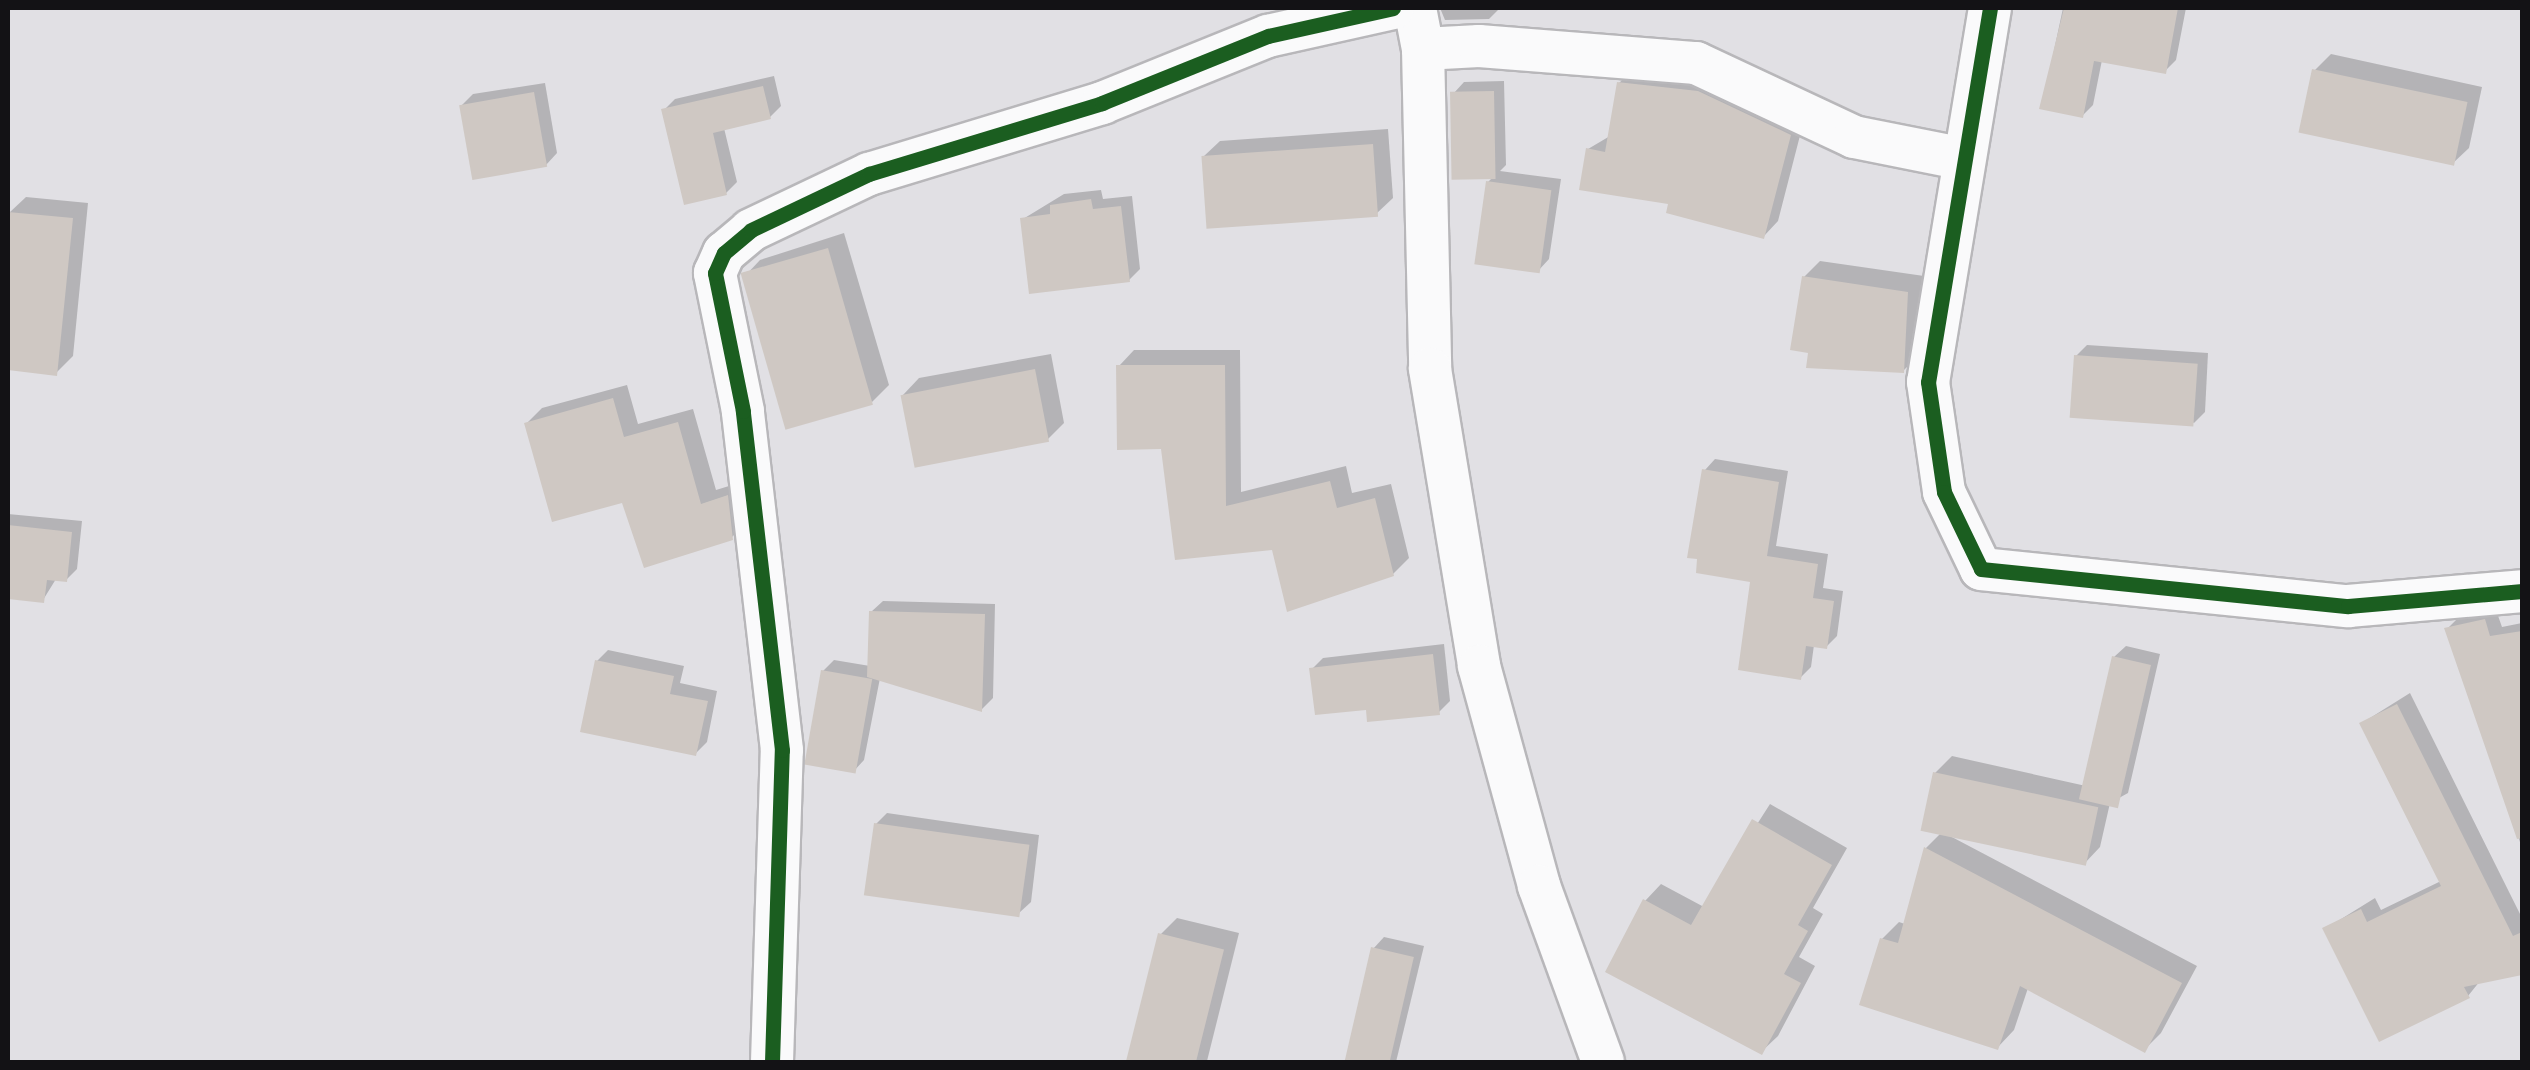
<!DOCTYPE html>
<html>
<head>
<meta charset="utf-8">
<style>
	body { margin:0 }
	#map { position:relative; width:2530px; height:1070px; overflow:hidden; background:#e1e0e4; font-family:Barlow,sans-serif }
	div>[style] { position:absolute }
	.shadow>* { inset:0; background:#0003 }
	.building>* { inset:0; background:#cfc8c3; transform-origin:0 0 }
	.roads { filter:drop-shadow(2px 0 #b8b7ba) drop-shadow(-2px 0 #b8b7ba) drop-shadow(0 2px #b8b7ba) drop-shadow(0 -2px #b8b7ba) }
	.street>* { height:42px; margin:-21px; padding:0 21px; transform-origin:21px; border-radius:21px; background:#fafafb }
	.cycleway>* { height:15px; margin:-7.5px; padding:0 7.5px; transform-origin:7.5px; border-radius:7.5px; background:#1b5e20 }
	span { translate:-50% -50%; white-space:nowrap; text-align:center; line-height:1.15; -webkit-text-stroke:8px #e0dee6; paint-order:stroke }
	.frame { position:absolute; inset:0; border:10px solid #131215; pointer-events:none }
</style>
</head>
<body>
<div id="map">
	<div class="shadow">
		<i style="clip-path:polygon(1440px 8px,1500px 8px,1489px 19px,1445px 20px)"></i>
		<i style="clip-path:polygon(2063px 8px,2186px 8px,2176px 60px,2165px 71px,2102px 60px,2093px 105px,2082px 116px,2042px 107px)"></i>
		<i style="clip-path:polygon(2331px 54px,2482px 87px,2469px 148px,2452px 164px,2315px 70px)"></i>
		<i style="clip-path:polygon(1634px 69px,1712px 81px,1804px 120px,1778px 221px,1764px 236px,1672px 202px,1588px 149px,1610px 136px,1619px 83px)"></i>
		<i style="clip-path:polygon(774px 76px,781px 106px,770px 117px,724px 128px,737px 182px,726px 193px,664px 110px,675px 99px)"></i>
		<i style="clip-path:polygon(1504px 81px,1506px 165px,1500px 171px,1561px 179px,1549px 259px,1538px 271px,1488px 182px,1494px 176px,1453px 94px,1464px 82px)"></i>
		<i style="clip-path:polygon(545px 83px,557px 153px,546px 165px,462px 105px,473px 94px)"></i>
		<i style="clip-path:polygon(1388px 129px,1393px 198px,1376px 214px,1203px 157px,1220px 141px)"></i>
		<i style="clip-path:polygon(1101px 190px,1103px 199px,1132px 196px,1140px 269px,1129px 280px,1023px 219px,1064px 194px)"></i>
		<i style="clip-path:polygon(26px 197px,88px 203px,73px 356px,56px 373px,8px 368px,9px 213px)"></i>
		<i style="clip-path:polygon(844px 233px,889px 385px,872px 402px,744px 277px,760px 260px)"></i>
		<i style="clip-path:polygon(1820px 261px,1924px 276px,1920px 354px,1903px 371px,1811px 351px,1804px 277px)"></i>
		<i style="clip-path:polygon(2087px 345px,2208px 353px,2205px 412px,2194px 423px,2076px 356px)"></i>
		<i style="clip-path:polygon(1134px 350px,1240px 350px,1241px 492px,1346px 466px,1352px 493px,1391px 484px,1409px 558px,1393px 574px,1273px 547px,1178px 558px,1164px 447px,1119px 366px)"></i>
		<i style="clip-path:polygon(1051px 354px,1064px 423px,1047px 440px,903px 395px,919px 378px)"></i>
		<i style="clip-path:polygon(627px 385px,638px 424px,693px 409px,716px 490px,742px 482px,747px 522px,731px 538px,624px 500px,527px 423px,542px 408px)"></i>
		<i style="clip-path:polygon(1715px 459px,1788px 471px,1776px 546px,1828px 554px,1823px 588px,1843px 591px,1837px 636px,1826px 647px,1814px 645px,1811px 667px,1800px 678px,1705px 470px)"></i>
		<i style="clip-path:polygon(8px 514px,82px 521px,77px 569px,66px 580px,56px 579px,43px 600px,8px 597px)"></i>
		<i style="clip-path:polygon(883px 601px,995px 604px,993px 698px,982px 709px,880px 678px,864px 760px,853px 772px,823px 671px,834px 660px,870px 666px,871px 612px)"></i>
		<i style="clip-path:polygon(2496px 610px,2502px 627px,2522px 623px,2522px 848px,2447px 629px,2458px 618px)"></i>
		<i style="clip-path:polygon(1444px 644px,1450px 701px,1439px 712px,1312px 669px,1323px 658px)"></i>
		<i style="clip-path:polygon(2126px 646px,2160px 654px,2128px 793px,2110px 803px,2100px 847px,2084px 864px,1950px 836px,2197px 966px,2161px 1033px,2144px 1050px,2028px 988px,2014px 1030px,1998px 1047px,1882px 939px,1899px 922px,1905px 924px,1926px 848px,1942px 832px,1935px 773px,1952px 756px,2086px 786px,2114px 657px)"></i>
		<i style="clip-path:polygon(608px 650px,684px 666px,680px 683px,717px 691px,707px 742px,696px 753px,597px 661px)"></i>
		<i style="clip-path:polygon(2410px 693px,2522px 918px,2522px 973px,2480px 981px,2468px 996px,2325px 929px,2375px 898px,2381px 910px,2441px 881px,2362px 723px)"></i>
		<i style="clip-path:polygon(1770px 804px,1847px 848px,1813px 908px,1823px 914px,1799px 957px,1815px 966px,1778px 1036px,1761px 1052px,1645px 901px,1661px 884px,1704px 907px)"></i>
		<i style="clip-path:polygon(887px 813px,1039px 835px,1031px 902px,1019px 913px,876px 824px)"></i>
		<i style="clip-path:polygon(1177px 918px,1239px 933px,1207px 1061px,1129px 1062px,1161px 934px)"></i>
		<i style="clip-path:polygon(1384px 937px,1424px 946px,1396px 1062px,1346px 1062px,1373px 949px)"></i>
	</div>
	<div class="building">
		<i style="clip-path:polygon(2064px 8px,2178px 8px,2166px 74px,2094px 61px,2083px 118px,2039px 109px)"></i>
		<i style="left:2312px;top:69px;width:159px;height:65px;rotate:12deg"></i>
		<i style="clip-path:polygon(1617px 82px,1698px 91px,1791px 135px,1764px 239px,1666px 213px,1668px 204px,1579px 190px,1586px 148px,1605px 152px)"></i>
		<i style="clip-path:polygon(763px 86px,771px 119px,713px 133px,727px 195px,684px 205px,661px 109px)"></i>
		<i style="left:1494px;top:91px;width:88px;height:44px;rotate:89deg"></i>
		<i style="left:534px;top:92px;width:76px;height:76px;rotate:80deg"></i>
		<i style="left:1373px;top:144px;width:73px;height:172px;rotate:86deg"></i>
		<i style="left:1486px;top:181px;width:66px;height:84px;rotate:8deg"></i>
		<i style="clip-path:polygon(1091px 199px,1093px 209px,1121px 206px,1130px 282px,1029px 294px,1020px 218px,1050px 214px,1050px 205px)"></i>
		<i style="clip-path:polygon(8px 212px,73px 218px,57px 376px,8px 370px)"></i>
		<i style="left:828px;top:248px;width:163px;height:91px;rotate:74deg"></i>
		<i style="clip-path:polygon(1802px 276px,1908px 292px,1904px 373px,1806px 368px,1808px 353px,1790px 350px)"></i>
		<i style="left:2074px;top:355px;width:124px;height:63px;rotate:4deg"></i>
		<i style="clip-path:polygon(1116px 365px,1225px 365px,1226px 506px,1330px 481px,1337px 508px,1375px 498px,1394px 576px,1287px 612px,1272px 550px,1175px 560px,1161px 449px,1117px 450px)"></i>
		<i style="left:1035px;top:369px;width:74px;height:137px;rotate:79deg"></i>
		<i style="clip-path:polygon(613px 398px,624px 437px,678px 422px,701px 504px,728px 495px,733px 540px,644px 568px,622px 503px,552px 522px,524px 423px)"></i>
		<i style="clip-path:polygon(1702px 469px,1779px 482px,1767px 556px,1818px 564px,1813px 598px,1834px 601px,1827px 649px,1806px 646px,1801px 680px,1738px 670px,1750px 582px,1696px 573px,1697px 559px,1687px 558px)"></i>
		<i style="clip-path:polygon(8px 525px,72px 532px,67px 582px,47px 580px,44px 603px,8px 599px)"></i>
		<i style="clip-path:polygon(869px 611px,985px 614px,982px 712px,867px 677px)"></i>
		<i style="clip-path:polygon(2485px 619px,2490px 636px,2522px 631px,2522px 838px,2517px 839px,2444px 628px)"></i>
		<i style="clip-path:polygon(1433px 654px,1440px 715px,1367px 722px,1366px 710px,1315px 715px,1309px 668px)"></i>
		<i style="left:2112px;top:656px;width:40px;height:147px;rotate:13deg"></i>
		<i style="clip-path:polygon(595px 660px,674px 676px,670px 694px,708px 701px,696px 756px,580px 732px)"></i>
		<i style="left:821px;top:670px;width:52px;height:96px;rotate:10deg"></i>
		<i style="clip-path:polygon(2397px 704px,2513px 936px,2522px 932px,2522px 975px,2464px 987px,2470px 998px,2379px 1042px,2322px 928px,2361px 909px,2367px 922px,2441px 886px,2359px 723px)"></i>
		<i style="left:1933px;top:772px;width:169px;height:60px;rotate:12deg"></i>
		<i style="clip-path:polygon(1752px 819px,1832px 865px,1798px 925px,1808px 931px,1784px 974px,1801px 983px,1762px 1055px,1605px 972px,1643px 899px,1691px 925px)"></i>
		<i style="left:874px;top:823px;width:157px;height:73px;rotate:8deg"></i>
		<i style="clip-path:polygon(1924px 847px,2182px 983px,2145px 1053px,2020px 986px,1998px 1050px,1859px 1005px,1880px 938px,1898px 943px)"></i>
		<i style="left:1158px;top:933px;width:68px;height:133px;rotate:14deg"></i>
		<i style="left:1371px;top:947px;width:44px;height:118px;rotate:13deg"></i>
	</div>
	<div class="roads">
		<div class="street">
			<i style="left:1415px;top:8px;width:42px;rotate:79deg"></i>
			<i style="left:1423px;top:49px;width:320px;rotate:88.7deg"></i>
			<i style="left:1430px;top:369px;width:301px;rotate:80.6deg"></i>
			<i style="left:1479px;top:666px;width:228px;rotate:74.7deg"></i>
			<i style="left:1539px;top:886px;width:187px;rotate:70deg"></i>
			<i style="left:1990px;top:8px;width:379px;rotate:99.4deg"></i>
			<i style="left:1928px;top:382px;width:111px;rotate:81.7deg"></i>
			<i style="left:1944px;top:492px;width:85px;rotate:64.3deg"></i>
			<i style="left:1981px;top:569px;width:369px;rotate:5.8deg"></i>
			<i style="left:2348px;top:606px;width:175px;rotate:-4.9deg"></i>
			<i style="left:1423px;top:49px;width:56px;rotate:-3.1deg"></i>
			<i style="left:1479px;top:46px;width:218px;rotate:4.5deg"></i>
			<i style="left:1696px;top:63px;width:174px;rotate:25.1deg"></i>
			<i style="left:1854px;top:137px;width:112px;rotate:11.3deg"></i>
			<i style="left:772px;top:1062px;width:312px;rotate:-88.2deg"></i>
			<i style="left:782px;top:750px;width:341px;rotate:-96.6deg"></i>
			<i style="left:743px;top:411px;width:141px;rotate:-101.5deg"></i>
			<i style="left:715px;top:273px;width:22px;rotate:-66deg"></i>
			<i style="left:724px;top:253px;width:35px;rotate:-40deg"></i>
			<i style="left:751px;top:230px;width:131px;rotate:-25.4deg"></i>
			<i style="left:869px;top:174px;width:244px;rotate:-16.9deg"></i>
			<i style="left:1102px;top:103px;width:179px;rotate:-22deg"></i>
			<i style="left:1268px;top:36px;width:128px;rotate:-12.6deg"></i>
		</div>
	</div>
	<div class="cycleway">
		<i style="left:1990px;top:8px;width:379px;rotate:99.4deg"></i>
		<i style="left:1928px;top:382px;width:111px;rotate:81.7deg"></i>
		<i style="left:1944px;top:492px;width:85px;rotate:64.3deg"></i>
		<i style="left:1981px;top:569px;width:369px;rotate:5.8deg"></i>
		<i style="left:2348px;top:606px;width:175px;rotate:-4.9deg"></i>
		<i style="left:772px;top:1062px;width:312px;rotate:-88.2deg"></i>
		<i style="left:782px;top:750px;width:341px;rotate:-96.6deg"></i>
		<i style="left:743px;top:411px;width:141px;rotate:-101.5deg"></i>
		<i style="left:715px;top:273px;width:22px;rotate:-66deg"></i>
		<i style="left:724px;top:253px;width:35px;rotate:-40deg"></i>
		<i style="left:751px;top:230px;width:131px;rotate:-25.4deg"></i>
		<i style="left:869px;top:174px;width:244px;rotate:-16.9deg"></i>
		<i style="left:1102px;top:103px;width:179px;rotate:-22deg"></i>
		<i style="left:1268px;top:36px;width:128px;rotate:-12.6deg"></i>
	</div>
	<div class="frame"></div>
</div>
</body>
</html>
